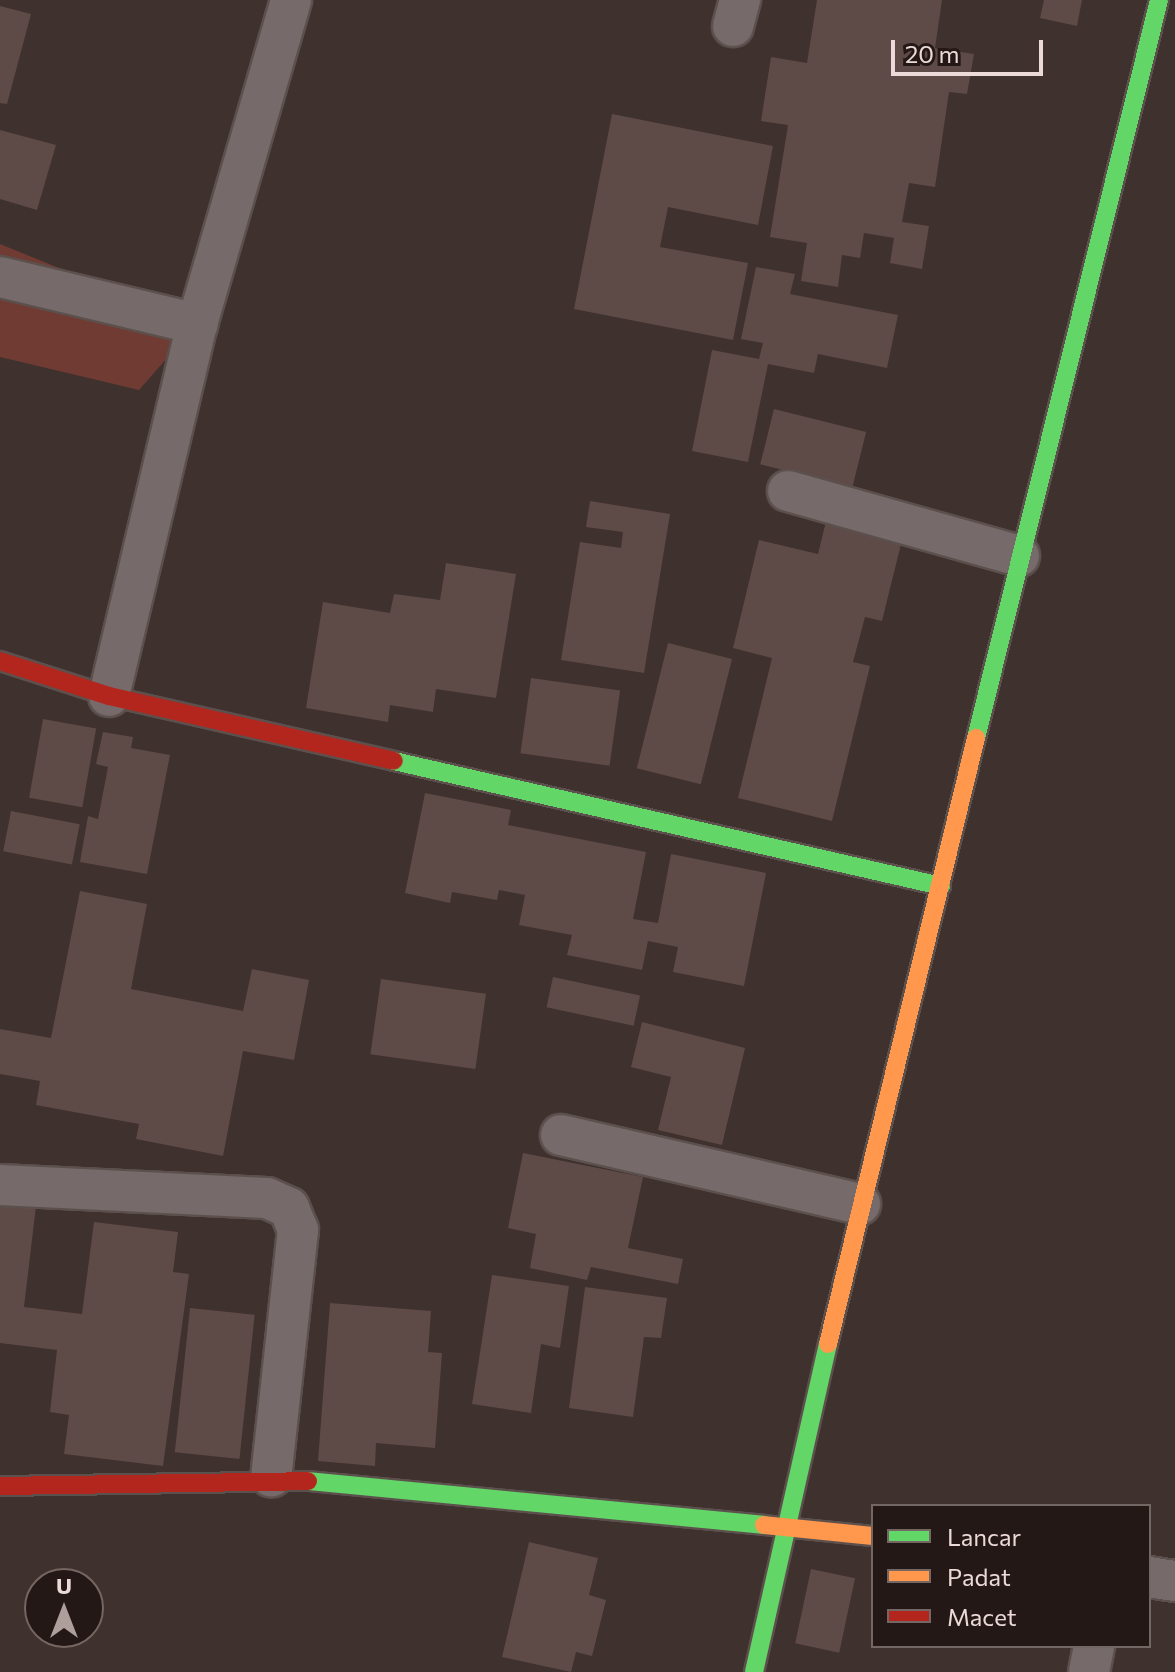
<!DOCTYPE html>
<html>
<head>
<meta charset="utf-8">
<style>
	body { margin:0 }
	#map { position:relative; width:1175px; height:1672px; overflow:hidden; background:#3f312e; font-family:Commissioner,sans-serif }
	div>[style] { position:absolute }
	.green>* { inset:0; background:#6f3b33 }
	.building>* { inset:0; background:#5e4a46; transform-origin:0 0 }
	.roads { filter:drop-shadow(2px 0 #5c504d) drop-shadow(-2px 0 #5c504d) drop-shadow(0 2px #5c504d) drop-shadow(0 -2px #5c504d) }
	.street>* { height:40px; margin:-20px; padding:0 20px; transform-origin:20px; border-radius:20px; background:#766b6a }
	.fast>* { height:18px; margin:-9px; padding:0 9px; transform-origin:9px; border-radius:9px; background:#63d668 }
	.slow>* { height:18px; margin:-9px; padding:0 9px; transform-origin:9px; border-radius:9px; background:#ff974d }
	.jam>* { height:18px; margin:-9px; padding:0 9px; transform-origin:9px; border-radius:9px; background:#b3261e }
	span { translate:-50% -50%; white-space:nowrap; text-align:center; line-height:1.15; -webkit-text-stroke:8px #241816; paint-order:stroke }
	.legend { position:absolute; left:871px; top:1504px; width:280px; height:144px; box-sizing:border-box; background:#241816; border:2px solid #746663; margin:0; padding:10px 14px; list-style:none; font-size:24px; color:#ebdad7 }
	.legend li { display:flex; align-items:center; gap:16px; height:40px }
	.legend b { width:40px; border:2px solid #746663 }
	.north { position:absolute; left:24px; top:1568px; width:80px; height:80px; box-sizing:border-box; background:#241816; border:2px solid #746663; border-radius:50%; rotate:0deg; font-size:22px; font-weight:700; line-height:32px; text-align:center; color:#ebdad7 }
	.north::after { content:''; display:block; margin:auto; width:28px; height:36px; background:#af9f9c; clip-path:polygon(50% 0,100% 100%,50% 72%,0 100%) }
	.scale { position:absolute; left:891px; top:40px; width:152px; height:36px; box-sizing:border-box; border:4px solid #ebdad7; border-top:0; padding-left:10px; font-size:24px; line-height:28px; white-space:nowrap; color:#ebdad7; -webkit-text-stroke:6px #241816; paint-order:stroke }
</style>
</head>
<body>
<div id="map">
	<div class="green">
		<i style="clip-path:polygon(0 244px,197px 324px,139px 390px,0 357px)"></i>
	</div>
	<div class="building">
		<i style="clip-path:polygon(817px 0,942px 0,935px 48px,974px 54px,967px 94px,949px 92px,935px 187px,909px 183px,902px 222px,929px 226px,922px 269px,890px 263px,894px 238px,864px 233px,860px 258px,842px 255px,838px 287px,801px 281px,807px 243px,770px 237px,788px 125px,761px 121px,771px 57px,807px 63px)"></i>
		<i style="clip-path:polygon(1044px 0,1082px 0,1077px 26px,1040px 18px)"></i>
		<i style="clip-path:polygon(0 6px,31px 14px,7px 104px,0 103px)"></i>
		<i style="clip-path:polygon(612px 114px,773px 146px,758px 225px,668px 207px,660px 247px,748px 263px,733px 340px,574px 309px)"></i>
		<i style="clip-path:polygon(0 130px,56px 145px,37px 210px,0 199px)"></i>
		<i style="clip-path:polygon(756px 267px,795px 274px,790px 294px,898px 315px,887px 368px,818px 354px,814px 373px,768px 364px,748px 462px,692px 451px,712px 350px,759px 359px,763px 343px,741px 339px)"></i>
		<i style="left:774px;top:409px;width:95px;height:57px;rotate:14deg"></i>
		<i style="clip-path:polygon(590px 501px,670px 514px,644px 673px,561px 660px,580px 542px,621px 548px,623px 532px,586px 527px)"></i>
		<i style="clip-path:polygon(828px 513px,904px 532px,882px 621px,865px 617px,853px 662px,870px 666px,832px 821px,738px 798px,772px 658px,733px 648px,759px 540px,818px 554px)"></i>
		<i style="clip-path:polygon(446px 563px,516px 574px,496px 698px,436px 689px,433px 712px,390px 705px,388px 722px,306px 708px,323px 602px,390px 613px,394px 594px,440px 600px)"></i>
		<i style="left:668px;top:643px;width:66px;height:129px;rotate:14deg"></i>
		<i style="left:531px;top:678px;width:90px;height:76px;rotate:8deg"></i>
		<i style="left:43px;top:719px;width:54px;height:80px;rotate:10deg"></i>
		<i style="clip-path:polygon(103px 732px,133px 737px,131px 748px,170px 755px,147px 874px,80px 862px,88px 816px,98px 819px,108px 767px,96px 764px)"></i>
		<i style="clip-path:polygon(425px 793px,511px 810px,508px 825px,646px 852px,633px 919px,658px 923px,671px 854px,766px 873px,744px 986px,673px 972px,678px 947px,648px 941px,642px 970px,567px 955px,572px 935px,519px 925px,525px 895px,499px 890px,497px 900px,452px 892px,450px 903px,405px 893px)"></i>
		<i style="left:11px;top:811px;width:70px;height:41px;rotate:11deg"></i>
		<i style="clip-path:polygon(80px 891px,147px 904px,131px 989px,243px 1011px,252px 969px,309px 980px,294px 1060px,243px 1051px,223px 1156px,136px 1139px,139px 1124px,36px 1105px,40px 1081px,0 1074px,0 1029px,51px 1038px)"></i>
		<i style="left:553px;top:977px;width:89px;height:31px;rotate:12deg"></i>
		<i style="left:381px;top:979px;width:106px;height:76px;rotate:8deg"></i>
		<i style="clip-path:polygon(642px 1022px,745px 1048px,722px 1145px,658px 1130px,671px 1077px,631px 1067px)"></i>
		<i style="clip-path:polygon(523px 1153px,643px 1177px,628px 1248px,683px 1259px,678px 1284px,591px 1267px,587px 1280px,530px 1268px,536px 1234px,508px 1228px)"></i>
		<i style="clip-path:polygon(0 1201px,36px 1206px,24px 1307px,82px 1314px,94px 1222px,178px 1232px,173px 1272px,189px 1274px,163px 1466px,64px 1454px,69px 1415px,50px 1412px,57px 1350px,0 1343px)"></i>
		<i style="clip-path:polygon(492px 1275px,569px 1286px,560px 1348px,541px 1344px,531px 1413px,472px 1404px)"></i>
		<i style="clip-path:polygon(585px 1287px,667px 1298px,661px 1338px,644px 1337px,633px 1417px,569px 1408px)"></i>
		<i style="clip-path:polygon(330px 1303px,431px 1311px,428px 1352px,442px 1353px,435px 1448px,376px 1443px,375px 1466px,318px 1461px)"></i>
		<i style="left:190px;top:1308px;width:65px;height:145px;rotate:6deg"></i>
		<i style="clip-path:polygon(529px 1542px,598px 1558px,589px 1595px,606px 1600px,592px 1656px,576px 1652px,571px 1672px,502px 1657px)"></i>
		<i style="left:811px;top:1569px;width:45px;height:76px;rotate:12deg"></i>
	</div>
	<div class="roads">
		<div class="street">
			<i style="left:733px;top:26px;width:27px;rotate:-75deg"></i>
			<i style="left:0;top:277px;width:203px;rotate:13.4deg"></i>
			<i style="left:788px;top:491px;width:240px;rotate:15.7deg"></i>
			<i style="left:109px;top:696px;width:382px;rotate:-76.7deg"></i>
			<i style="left:197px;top:324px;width:337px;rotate:-73.8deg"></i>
			<i style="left:561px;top:1135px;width:307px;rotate:13deg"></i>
			<i style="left:0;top:1185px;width:267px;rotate:2.8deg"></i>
			<i style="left:267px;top:1198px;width:24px;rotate:24deg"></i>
			<i style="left:289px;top:1208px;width:24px;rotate:68deg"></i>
			<i style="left:298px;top:1230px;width:248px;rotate:96.2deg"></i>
			<i style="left:1149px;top:1577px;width:26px;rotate:9deg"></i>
			<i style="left:1089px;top:1672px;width:26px;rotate:-79deg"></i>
		</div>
		<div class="fast">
			<i style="left:976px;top:738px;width:760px;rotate:-76.07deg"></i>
			<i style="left:394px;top:761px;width:561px;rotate:12.87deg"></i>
			<i style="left:308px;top:1481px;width:458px;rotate:5.5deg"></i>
			<i style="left:754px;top:1672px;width:336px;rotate:-77.3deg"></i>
		</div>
		<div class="slow">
			<i style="left:828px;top:1344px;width:624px;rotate:-76.28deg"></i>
			<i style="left:764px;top:1525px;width:110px;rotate:5.8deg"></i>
		</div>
		<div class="jam">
			<i style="left:0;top:661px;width:114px;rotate:17.8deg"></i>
			<i style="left:109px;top:696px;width:292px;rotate:12.8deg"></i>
			<i style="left:0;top:1486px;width:308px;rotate:-0.9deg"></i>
		</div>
	</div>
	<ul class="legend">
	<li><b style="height:10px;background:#63d668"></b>Lancar</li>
	<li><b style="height:10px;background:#ff974d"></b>Padat</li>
	<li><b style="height:10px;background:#b3261e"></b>Macet</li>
	</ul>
	<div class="north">U</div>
	<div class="scale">20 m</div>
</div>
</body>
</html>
